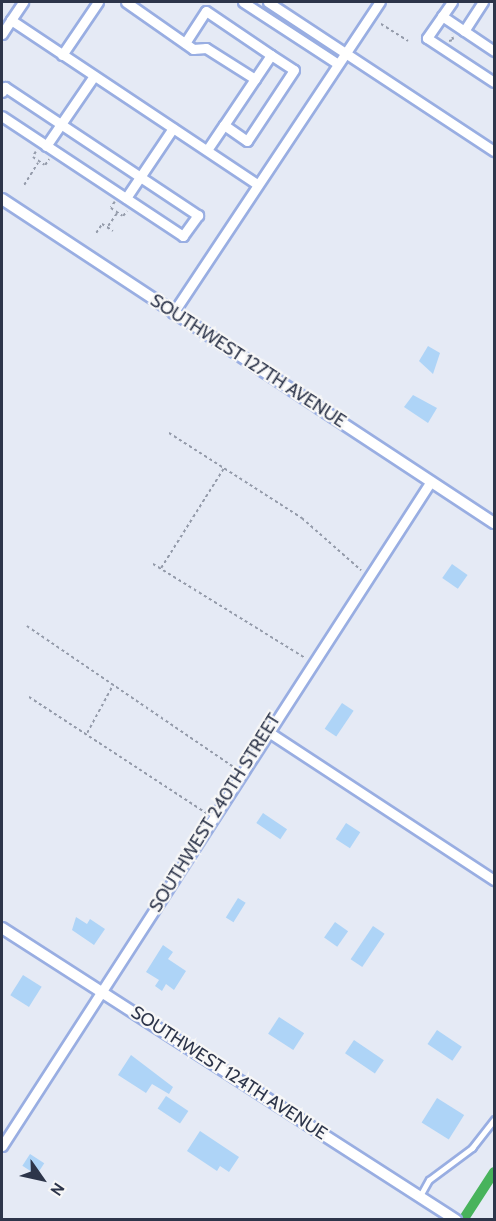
<!DOCTYPE html>
<html>
<head>
<meta charset="utf-8">
<style>
	body { margin:0 }
	#map { position:relative; width:496px; height:1221px; overflow:hidden; background:#e5eaf5; font-family:Cabin,sans-serif }
	div>[style] { position:absolute }
	.canal>* { height:10px; margin:-5px; padding:0 5px; transform-origin:5px; border-radius:5px; background:#48b35c }
	.building>* { inset:0; background:#aed4f7; transform-origin:0 0 }
	.path>* { height:1.5px; margin-top:-0.75px; transform-origin:0; background:repeating-linear-gradient(90deg,#949baa 0 3px,transparent 0 6px) }
	.roads { filter:drop-shadow(2px 0 #99aee2) drop-shadow(-2px 0 #99aee2) drop-shadow(0 2px #99aee2) drop-shadow(0 -2px #99aee2) }
	.service>* { height:4.5px; margin:-2.25px; padding:0 2.25px; transform-origin:2.25px; border-radius:2.25px; background:#fff }
	.minor>* { height:9px; margin:-4.5px; padding:0 4.5px; transform-origin:4.5px; border-radius:4.5px; background:#fff }
	.tertiary>* { height:10px; margin:-5px; padding:0 5px; transform-origin:5px; border-radius:5px; background:#fff }
	span { translate:-50% -50%; white-space:nowrap; text-align:center; line-height:1.15; -webkit-text-stroke:4.5px #f7f7f7; paint-order:stroke }
	.street-label { font-size:18px; color:#2d354a }
	.frame { position:absolute; inset:0; border:3px solid #2d354a; pointer-events:none }
	.north { position:absolute; left:12px; top:1149px; width:60px; height:60px; -webkit-text-stroke:4px #f7f7f7; paint-order:stroke; rotate:124deg; font-size:16px; font-weight:700; line-height:24px; text-align:center; color:#2d354a }
	.north::after { content:''; display:block; margin:auto; width:21px; height:27px; background:#2d354a; clip-path:polygon(50% 0,100% 100%,50% 72%,0 100%) }
</style>
</head>
<body>
<div id="map">
	<div class="canal">
		<i style="left:463px;top:1220px;width:57px;rotate:-57.1deg"></i>
	</div>
	<div class="building">
		<i style="clip-path:polygon(428px 346px,440px 353px,433px 374px,419px 361px)"></i>
		<i style="clip-path:polygon(413px 395px,437px 408px,428px 423px,404px 407px)"></i>
		<i style="left:452px;top:564px;width:19px;height:17px;rotate:35deg"></i>
		<i style="left:342px;top:703px;width:14px;height:31px;rotate:34deg"></i>
		<i style="left:263px;top:813px;width:29px;height:12px;rotate:34deg"></i>
		<i style="left:346px;top:823px;width:17px;height:19px;rotate:33deg"></i>
		<i style="left:238px;top:898px;width:9px;height:23px;rotate:32deg"></i>
		<i style="clip-path:polygon(76px 917px,87px 924px,90px 919px,105px 929px,94px 945px,72px 930px)"></i>
		<i style="left:335px;top:922px;width:16px;height:19px;rotate:35deg"></i>
		<i style="left:373px;top:926px;width:14px;height:40px;rotate:34deg"></i>
		<i style="clip-path:polygon(163px 945px,173px 952px,168px 959px,186px 971px,174px 990px,166px 984px,162px 991px,155px 986px,159px 980px,146px 972px)"></i>
		<i style="left:23px;top:975px;width:22px;height:24px;rotate:32deg"></i>
		<i style="left:279px;top:1017px;width:30px;height:20px;rotate:33deg"></i>
		<i style="left:437px;top:1030px;width:30px;height:17px;rotate:34deg"></i>
		<i style="left:354px;top:1040px;width:36px;height:16px;rotate:34deg"></i>
		<i style="clip-path:polygon(131px 1055px,173px 1087px,169px 1094px,152px 1084px,146px 1093px,118px 1075px)"></i>
		<i style="left:166px;top:1096px;width:27px;height:15px;rotate:34deg"></i>
		<i style="left:437px;top:1098px;width:32px;height:29px;rotate:32deg"></i>
		<i style="clip-path:polygon(200px 1131px,239px 1157px,229px 1172px,220px 1166px,217px 1171px,187px 1151px)"></i>
		<i style="left:30px;top:1154px;width:17px;height:14px;rotate:33deg"></i>
	</div>
	<div class="path">
		<i style="left:381px;top:24px;width:32px;rotate:32deg"></i>
		<i style="left:449px;top:41px;width:4px;rotate:-14deg"></i>
		<i style="left:453px;top:40px;width:6px;rotate:-108deg"></i>
		<i style="left:36px;top:152px;width:6px;rotate:121deg"></i>
		<i style="left:33px;top:157px;width:14px;rotate:34deg"></i>
		<i style="left:45px;top:165px;width:7px;rotate:-56deg"></i>
		<i style="left:24px;top:185px;width:26px;rotate:-58deg"></i>
		<i style="left:115px;top:202px;width:7px;rotate:124deg"></i>
		<i style="left:111px;top:208px;width:14px;rotate:34deg"></i>
		<i style="left:123px;top:216px;width:6px;rotate:-51deg"></i>
		<i style="left:108px;top:226px;width:16px;rotate:-55deg"></i>
		<i style="left:96px;top:233px;width:11px;rotate:-56deg"></i>
		<i style="left:102px;top:224px;width:13px;rotate:32deg"></i>
		<i style="left:169px;top:433px;width:158px;rotate:32.6deg"></i>
		<i style="left:302px;top:518px;width:79px;rotate:41.4deg"></i>
		<i style="left:153px;top:564px;width:179px;rotate:31.7deg"></i>
		<i style="left:161px;top:568px;width:118px;rotate:-57.8deg"></i>
		<i style="left:27px;top:626px;width:250px;rotate:34.3deg"></i>
		<i style="left:29px;top:697px;width:212px;rotate:33.2deg"></i>
		<i style="left:87px;top:733px;width:55px;rotate:-61.6deg"></i>
	</div>
	<div class="roads">
		<div class="service">
			<i style="left:420px;top:1196px;width:18px;rotate:-61deg"></i>
			<i style="left:429px;top:1180px;width:54px;rotate:-36.7deg"></i>
			<i style="left:472px;top:1148px;width:36px;rotate:-52deg"></i>
		</div>
		<div class="minor">
			<i style="left:126px;top:2px;width:82px;rotate:35deg"></i>
			<i style="left:193px;top:49px;width:13px;rotate:-4deg"></i>
			<i style="left:206px;top:48px;width:58px;rotate:32.3deg"></i>
			<i style="left:243px;top:2px;width:113px;rotate:33.1deg"></i>
			<i style="left:268px;top:2px;width:271px;rotate:33.4deg"></i>
			<i style="left:452px;top:2px;width:44px;rotate:124.8deg"></i>
			<i style="left:427px;top:38px;width:80px;rotate:33.3deg"></i>
			<i style="left:442px;top:16px;width:63px;rotate:33.9deg"></i>
			<i style="left:11px;top:20px;width:22px;rotate:-56deg"></i>
			<i style="left:464px;top:31px;width:35px;rotate:-57deg"></i>
			<i style="left:2px;top:34px;width:17px;rotate:-57deg"></i>
			<i style="left:11px;top:20px;width:296px;rotate:33.7deg"></i>
			<i style="left:185px;top:43px;width:38px;rotate:-57deg"></i>
			<i style="left:206px;top:11px;width:78px;rotate:34.1deg"></i>
			<i style="left:62px;top:55px;width:64px;rotate:-55.8deg"></i>
			<i style="left:2px;top:92px;width:6px;rotate:-59deg"></i>
			<i style="left:5px;top:87px;width:232px;rotate:33.6deg"></i>
			<i style="left:198px;top:215px;width:26px;rotate:126deg"></i>
			<i style="left:183px;top:236px;width:217px;rotate:-146.5deg"></i>
			<i style="left:46px;top:146px;width:85px;rotate:-55.6deg"></i>
			<i style="left:207px;top:150px;width:30px;rotate:-56deg"></i>
			<i style="left:224px;top:125px;width:84px;rotate:-56.1deg"></i>
			<i style="left:271px;top:55px;width:27px;rotate:33deg"></i>
			<i style="left:294px;top:70px;width:85px;rotate:123.5deg"></i>
			<i style="left:247px;top:141px;width:28px;rotate:-145deg"></i>
			<i style="left:126px;top:198px;width:84px;rotate:-56.1deg"></i>
			<i style="left:173px;top:313px;width:374px;rotate:-56.4deg"></i>
			<i style="left:267px;top:731px;width:272px;rotate:33.3deg"></i>
			<i style="left:2px;top:1146px;width:791px;rotate:-57.17deg"></i>
		</div>
		<div class="tertiary">
			<i style="left:2px;top:199px;width:589px;rotate:33.37deg"></i>
			<i style="left:2px;top:928px;width:540px;rotate:32.75deg"></i>
		</div>
	</div>
	<div class="street-label">
		<span style="left:248px;top:361px;rotate:33deg">SOUTHWEST 127TH AVENUE</span>
		<span style="left:215px;top:813px;rotate:-58deg">SOUTHWEST 240TH STREET</span>
		<span style="left:229px;top:1073px;rotate:33deg">SOUTHWEST 124TH AVENUE</span>
	</div>
	<div class="frame"></div>
	<div class="north">N</div>
</div>
</body>
</html>
